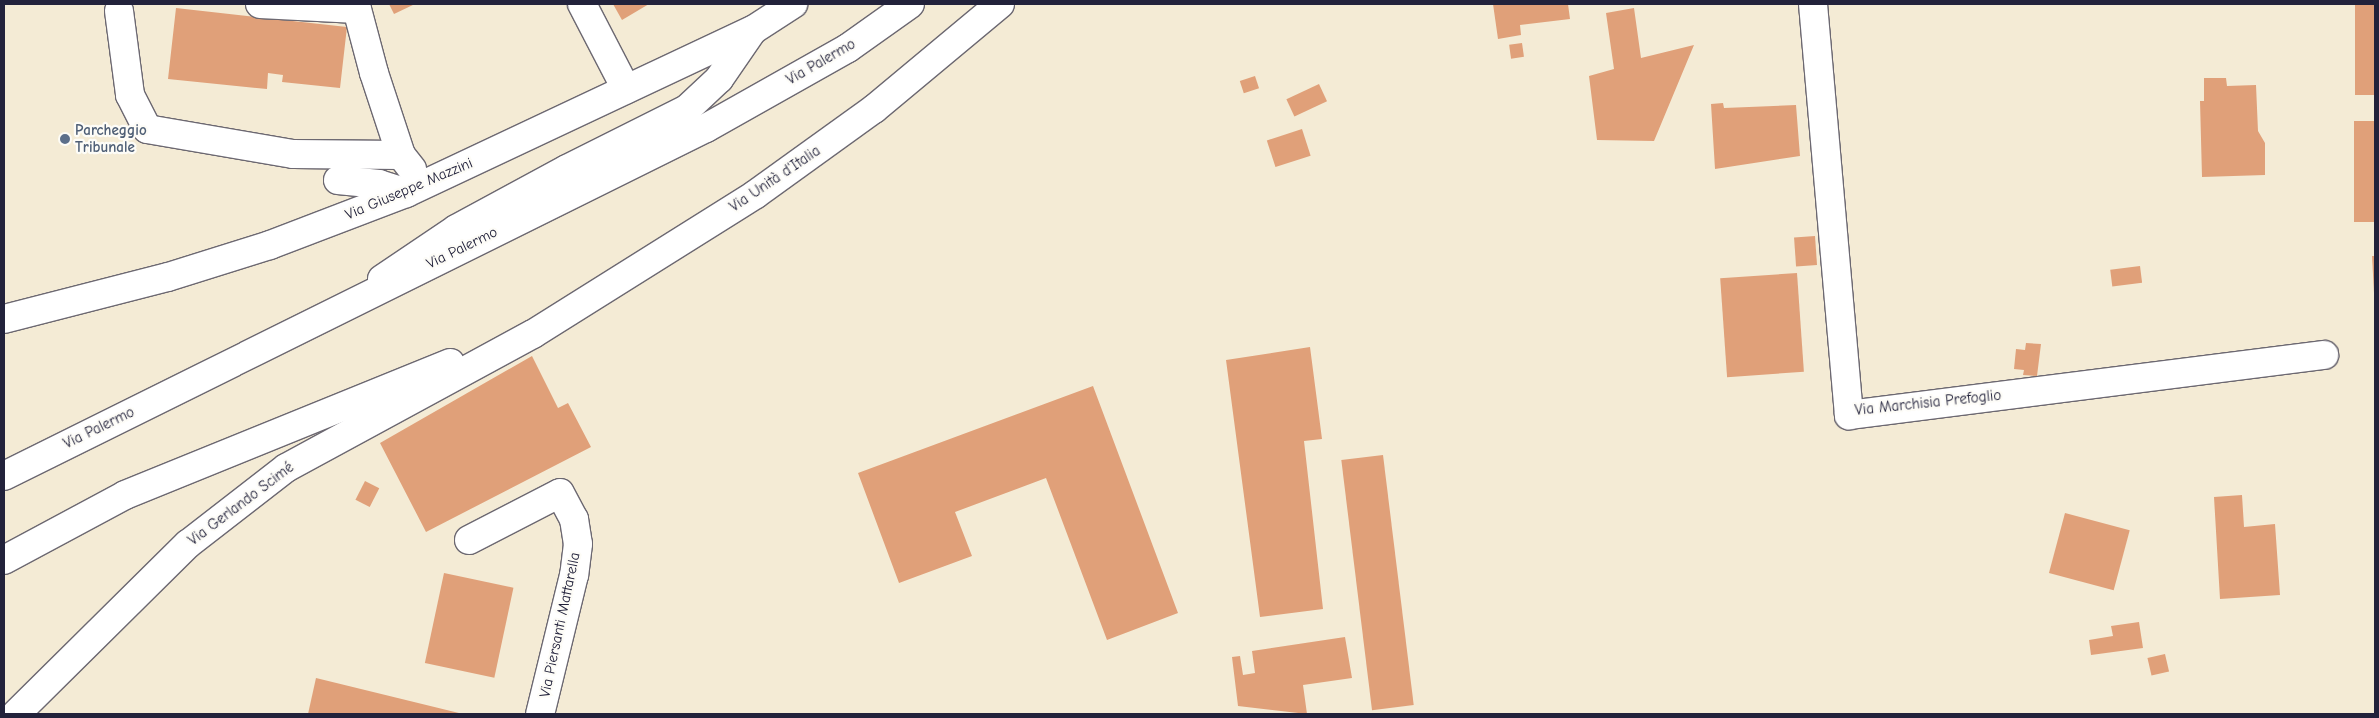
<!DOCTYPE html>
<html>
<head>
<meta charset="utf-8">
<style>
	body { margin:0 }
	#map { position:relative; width:2379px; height:718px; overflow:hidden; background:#f4ebd5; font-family:"Comic Neue",sans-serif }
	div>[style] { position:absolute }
	.building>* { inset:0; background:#e0a079; transform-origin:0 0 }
	.roads { filter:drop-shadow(1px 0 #6c6871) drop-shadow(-1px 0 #6c6871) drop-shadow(0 1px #6c6871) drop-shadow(0 -1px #6c6871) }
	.minor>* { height:28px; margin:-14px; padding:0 14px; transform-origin:14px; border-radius:14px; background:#fff }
	.major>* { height:28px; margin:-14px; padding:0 14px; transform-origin:14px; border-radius:14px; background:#fff }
	.dots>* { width:14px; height:14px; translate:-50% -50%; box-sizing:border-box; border:2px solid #fdfcf7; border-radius:50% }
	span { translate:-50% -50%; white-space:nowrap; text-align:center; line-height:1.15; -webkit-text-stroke:4.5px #fdfcf7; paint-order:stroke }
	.street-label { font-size:15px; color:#22223b }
	.service-label { font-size:15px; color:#4e5e75; font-weight:700 }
	.left { translate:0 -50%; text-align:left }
	.frame { position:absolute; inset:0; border:5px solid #22223b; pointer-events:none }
</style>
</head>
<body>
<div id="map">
	<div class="building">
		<i style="clip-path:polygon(389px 4px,415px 4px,394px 14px)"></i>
		<i style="clip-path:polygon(613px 4px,649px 4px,622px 20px)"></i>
		<i style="clip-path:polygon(1493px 4px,1568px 4px,1570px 19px,1520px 25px,1521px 35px,1498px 39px)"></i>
		<i style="left:2355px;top:4px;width:20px;height:91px"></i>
		<i style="clip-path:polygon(176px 8px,347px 27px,340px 88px,282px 82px,283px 75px,268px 73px,267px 89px,168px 79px)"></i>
		<i style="clip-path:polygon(1634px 8px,1641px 58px,1694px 45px,1654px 141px,1597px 140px,1589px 76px,1614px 69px,1606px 13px)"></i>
		<i style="left:1522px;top:43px;width:14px;height:13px;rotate:82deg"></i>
		<i style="left:1255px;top:76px;width:13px;height:16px;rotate:72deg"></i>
		<i style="clip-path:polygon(2204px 78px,2226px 78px,2227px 86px,2256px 85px,2258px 131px,2265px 143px,2265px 175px,2202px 177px,2200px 101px,2204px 101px)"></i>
		<i style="left:1319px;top:84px;width:19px;height:36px;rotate:65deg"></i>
		<i style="clip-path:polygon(1723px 103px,1724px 108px,1796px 105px,1800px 156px,1715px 169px,1711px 104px)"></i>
		<i style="left:2354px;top:121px;width:21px;height:101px"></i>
		<i style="left:1302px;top:129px;width:28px;height:37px;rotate:72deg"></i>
		<i style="left:1815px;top:236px;width:29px;height:21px;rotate:86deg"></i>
		<i style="clip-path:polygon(2372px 256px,2375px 256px,2375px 293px,2374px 293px)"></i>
		<i style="left:2140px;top:266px;width:17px;height:30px;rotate:83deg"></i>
		<i style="left:1797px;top:273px;width:99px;height:77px;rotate:86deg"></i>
		<i style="clip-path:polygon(2026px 343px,2041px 344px,2037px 376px,2023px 375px,2024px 370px,2014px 369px,2016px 349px,2025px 350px)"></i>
		<i style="clip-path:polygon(1310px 347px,1322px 439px,1304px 441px,1323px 609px,1260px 617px,1226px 360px)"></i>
		<i style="clip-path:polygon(532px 356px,558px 408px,568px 403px,591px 447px,426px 532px,380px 443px)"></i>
		<i style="clip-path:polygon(1093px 386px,1178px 613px,1107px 640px,1046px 478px,955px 512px,972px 556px,899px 583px,858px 473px)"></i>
		<i style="left:1383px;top:455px;width:252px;height:42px;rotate:83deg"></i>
		<i style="left:365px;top:481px;width:16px;height:21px;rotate:27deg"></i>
		<i style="clip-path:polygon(2242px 495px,2244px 527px,2275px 524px,2280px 595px,2220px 599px,2214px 497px)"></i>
		<i style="left:2065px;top:513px;width:67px;height:62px;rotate:15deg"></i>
		<i style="left:444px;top:573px;width:71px;height:92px;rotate:12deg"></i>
		<i style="clip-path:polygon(2139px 622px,2143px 648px,2091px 655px,2089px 640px,2113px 636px,2111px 626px)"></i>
		<i style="clip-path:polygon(1345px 637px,1352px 678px,1303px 685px,1307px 714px,1238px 706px,1232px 657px,1240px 656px,1243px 675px,1255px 673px,1252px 651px)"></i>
		<i style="left:2165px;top:654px;width:18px;height:18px;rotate:77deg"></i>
		<i style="clip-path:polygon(316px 678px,463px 714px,308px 714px)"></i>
	</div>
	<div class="roads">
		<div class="minor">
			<i style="left:260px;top:4px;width:97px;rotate:3deg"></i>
			<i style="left:357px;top:9px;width:66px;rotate:75.1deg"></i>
			<i style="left:374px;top:73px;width:86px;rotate:71.8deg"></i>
			<i style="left:401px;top:155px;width:18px;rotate:52deg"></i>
			<i style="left:582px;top:4px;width:96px;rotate:62.6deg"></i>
			<i style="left:1813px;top:4px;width:413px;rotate:85deg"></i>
			<i style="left:1849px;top:415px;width:479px;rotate:-7.2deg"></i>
			<i style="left:119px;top:11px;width:85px;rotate:82.5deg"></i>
			<i style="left:130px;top:95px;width:38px;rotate:63deg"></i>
			<i style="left:147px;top:129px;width:148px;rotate:9.7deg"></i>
			<i style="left:293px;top:154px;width:108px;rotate:0.5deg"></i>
			<i style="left:338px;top:180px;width:41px;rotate:5.6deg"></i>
			<i style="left:379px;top:184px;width:28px;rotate:18deg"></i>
			<i style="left:382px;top:279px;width:89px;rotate:-34deg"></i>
			<i style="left:456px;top:229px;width:126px;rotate:-28.4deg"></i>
			<i style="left:567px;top:169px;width:134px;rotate:-26.6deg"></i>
			<i style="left:687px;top:109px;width:44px;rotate:-43.2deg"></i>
			<i style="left:719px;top:79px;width:58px;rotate:-55.5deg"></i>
			<i style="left:4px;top:319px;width:169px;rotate:-14.4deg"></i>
			<i style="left:168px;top:277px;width:107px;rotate:-17.4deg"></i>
			<i style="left:270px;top:245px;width:146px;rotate:-20.9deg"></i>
			<i style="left:406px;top:193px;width:383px;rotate:-25.2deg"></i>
			<i style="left:753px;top:30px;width:48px;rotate:-33deg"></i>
			<i style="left:469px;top:540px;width:102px;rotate:-27.3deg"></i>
			<i style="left:560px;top:493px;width:30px;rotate:62deg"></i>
			<i style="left:574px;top:519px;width:25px;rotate:81deg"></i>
			<i style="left:578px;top:544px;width:31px;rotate:97deg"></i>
			<i style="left:574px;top:575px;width:143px;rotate:103.7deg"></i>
			<i style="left:4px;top:560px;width:137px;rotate:-28.2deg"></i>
			<i style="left:125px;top:495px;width:351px;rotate:-22.1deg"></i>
			<i style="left:16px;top:714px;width:242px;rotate:-44.7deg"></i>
			<i style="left:188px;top:544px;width:124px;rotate:-37.8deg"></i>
			<i style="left:286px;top:468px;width:281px;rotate:-28.5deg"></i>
			<i style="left:533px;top:334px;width:263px;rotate:-32.1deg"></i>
			<i style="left:756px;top:194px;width:145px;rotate:-35.8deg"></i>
			<i style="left:874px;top:109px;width:164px;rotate:-39.8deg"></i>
		</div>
		<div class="major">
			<i style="left:4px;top:476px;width:784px;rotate:-26.37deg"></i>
			<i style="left:706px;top:128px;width:163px;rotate:-29.4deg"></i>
			<i style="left:848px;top:48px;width:76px;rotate:-35.4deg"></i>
		</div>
	</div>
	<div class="dots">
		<i style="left:65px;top:139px;background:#5c6f8a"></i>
	</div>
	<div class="street-label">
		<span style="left:821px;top:62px;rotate:-30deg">Via Palermo</span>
		<span style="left:775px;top:179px;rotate:-34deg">Via Unità d'Italia</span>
		<span style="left:409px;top:189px;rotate:-23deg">Via Giuseppe Mazzini</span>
		<span style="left:462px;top:248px;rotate:-26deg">Via Palermo</span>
		<span style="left:1928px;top:403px;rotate:-6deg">Via Marchisia Prefoglio</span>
		<span style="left:99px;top:428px;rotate:-26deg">Via Palermo</span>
		<span style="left:241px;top:504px;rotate:-37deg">Via Gerlando Scimé</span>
		<span style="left:560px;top:625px;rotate:-78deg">Via Piersanti Mattarella</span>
	</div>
	<div class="service-label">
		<span class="left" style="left:75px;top:139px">Parcheggio<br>Tribunale</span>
	</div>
	<div class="frame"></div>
</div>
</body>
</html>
